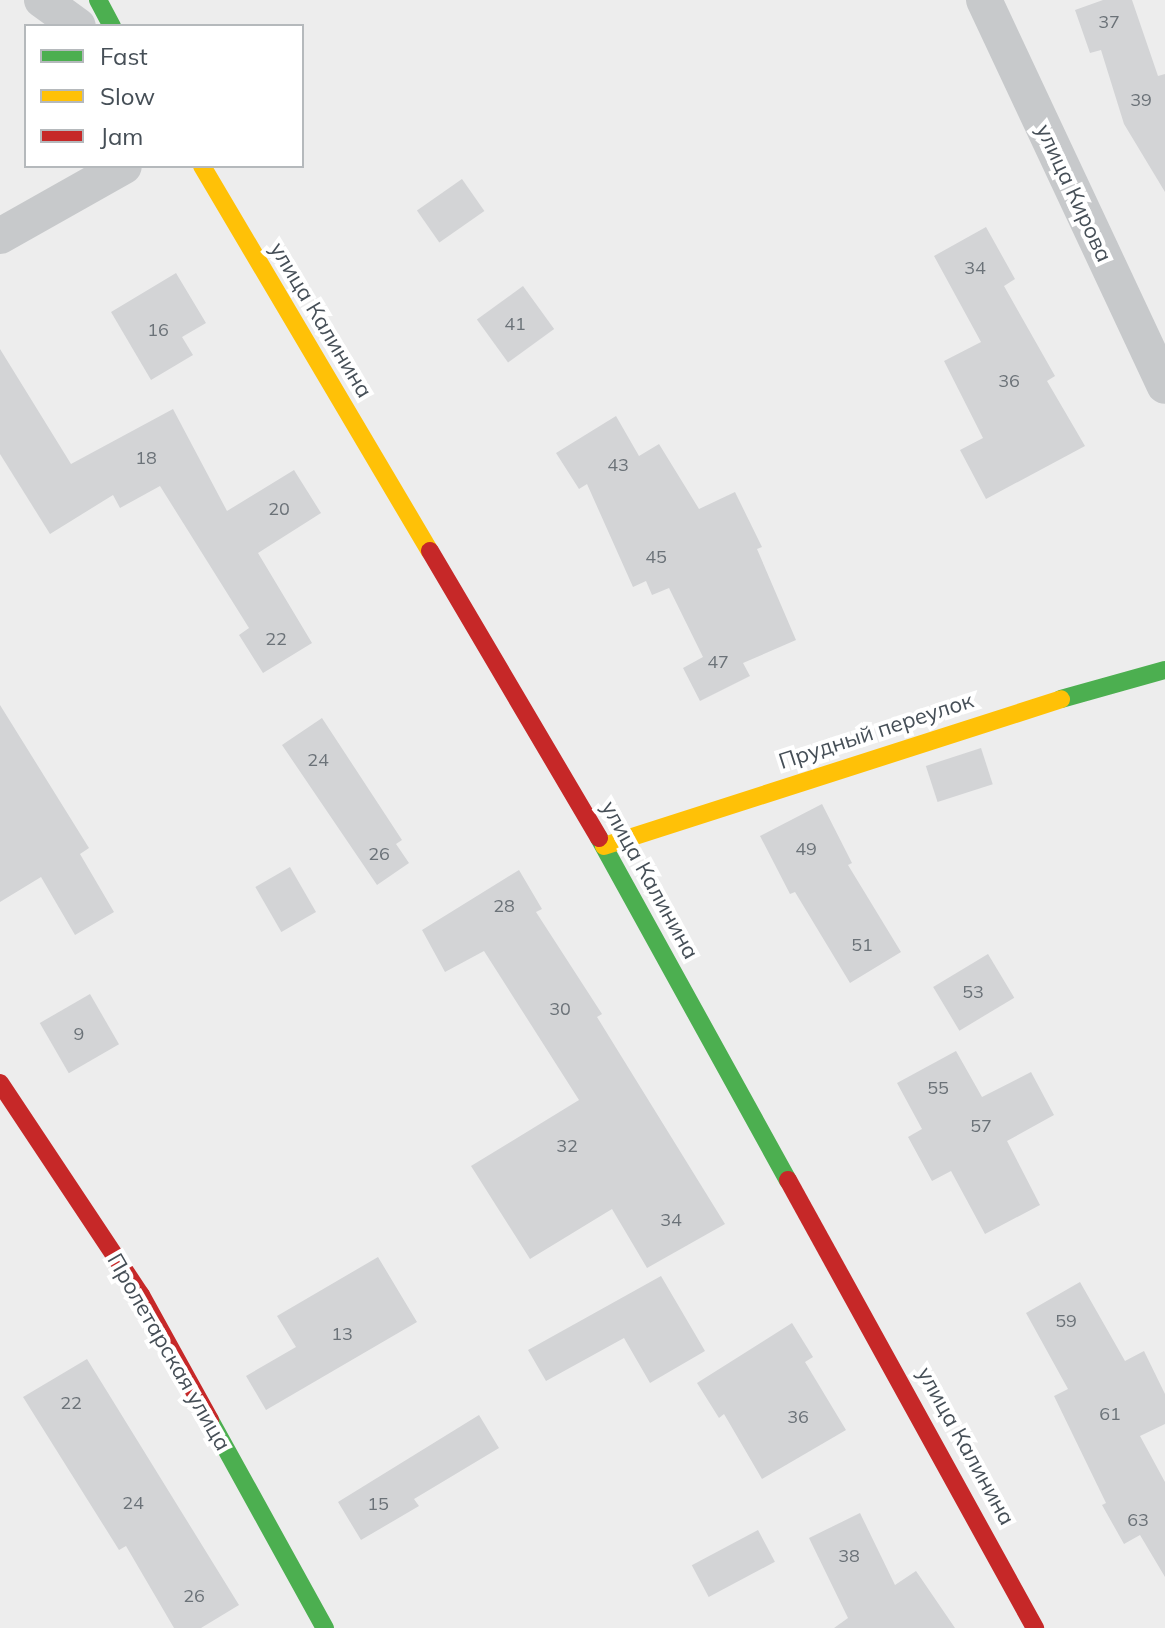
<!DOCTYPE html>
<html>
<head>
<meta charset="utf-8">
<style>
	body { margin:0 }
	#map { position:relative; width:1165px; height:1628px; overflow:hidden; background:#ededed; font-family:Mulish,sans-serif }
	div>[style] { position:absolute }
	.building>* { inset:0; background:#d3d4d6; transform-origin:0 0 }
	.street>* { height:36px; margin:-18px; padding:0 18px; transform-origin:18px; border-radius:18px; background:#c7c9cb }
	.fast>* { height:18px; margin:-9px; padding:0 9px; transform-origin:9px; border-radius:9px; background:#4caf50 }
	.slow>* { height:18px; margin:-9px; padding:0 9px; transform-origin:9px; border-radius:9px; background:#ffc107 }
	.jam>* { height:18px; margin:-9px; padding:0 9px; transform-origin:9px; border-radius:9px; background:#c62828 }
	span { translate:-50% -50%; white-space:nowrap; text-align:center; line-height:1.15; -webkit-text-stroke:8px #fff; paint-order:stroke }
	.number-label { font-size:18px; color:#6b7278 }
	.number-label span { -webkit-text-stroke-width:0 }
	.street-label { font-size:22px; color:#464f57 }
	.legend { position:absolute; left:24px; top:24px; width:280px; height:144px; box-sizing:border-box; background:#fff; border:2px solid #b5b9bc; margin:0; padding:10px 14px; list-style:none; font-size:24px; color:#464f57 }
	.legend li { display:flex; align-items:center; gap:16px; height:40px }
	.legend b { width:40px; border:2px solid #b5b9bc }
</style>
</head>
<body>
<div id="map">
	<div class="building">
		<i style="clip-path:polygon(1103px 0,1132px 0,1158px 76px,1165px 74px,1165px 192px,1124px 124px,1101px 50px,1090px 53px,1075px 10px)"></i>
		<i style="left:462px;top:179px;width:39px;height:55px;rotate:55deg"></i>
		<i style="clip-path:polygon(986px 227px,1015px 279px,1004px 286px,1055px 376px,1047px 381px,1085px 446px,986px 499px,960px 450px,983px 438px,944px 361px,981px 342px,934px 256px)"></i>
		<i style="clip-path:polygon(176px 273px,206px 323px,182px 337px,193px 355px,151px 380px,111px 312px)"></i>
		<i style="left:523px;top:286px;width:53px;height:57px;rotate:54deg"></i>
		<i style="clip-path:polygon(0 349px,71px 464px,173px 409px,227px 511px,294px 470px,321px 513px,258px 553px,312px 643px,263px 673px,239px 635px,249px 628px,160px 486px,120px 508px,113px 495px,50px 534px,0 454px)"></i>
		<i style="clip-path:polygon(616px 416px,639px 456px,659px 444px,699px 509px,735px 492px,762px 547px,757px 549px,796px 640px,743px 663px,750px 676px,700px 701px,683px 668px,703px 657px,669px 588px,652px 595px,646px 581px,633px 587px,587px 484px,579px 489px,556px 453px)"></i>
		<i style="clip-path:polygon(0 705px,89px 848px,80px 854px,114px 912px,75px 935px,41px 877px,0 902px)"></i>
		<i style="clip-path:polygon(322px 718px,402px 840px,396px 844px,409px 863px,377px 885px,282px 745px)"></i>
		<i style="left:981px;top:748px;width:38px;height:58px;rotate:72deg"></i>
		<i style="clip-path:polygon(822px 804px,852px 863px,848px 865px,901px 952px,850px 983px,795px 892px,790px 894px,760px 836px)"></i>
		<i style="left:290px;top:867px;width:52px;height:40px;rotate:60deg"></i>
		<i style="clip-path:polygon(519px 870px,542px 909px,536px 912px,602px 1014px,597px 1017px,725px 1224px,647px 1268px,612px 1209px,530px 1259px,471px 1166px,579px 1100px,484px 951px,445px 972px,422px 930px)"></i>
		<i style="left:988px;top:954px;width:51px;height:64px;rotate:59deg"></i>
		<i style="left:90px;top:994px;width:58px;height:58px;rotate:60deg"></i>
		<i style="clip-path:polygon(956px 1051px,982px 1097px,1031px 1072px,1054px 1115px,1007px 1141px,1040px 1205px,985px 1234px,951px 1171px,932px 1181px,908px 1137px,922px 1129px,897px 1083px)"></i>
		<i style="clip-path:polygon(378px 1257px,417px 1322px,266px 1410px,246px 1376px,296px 1347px,277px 1316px)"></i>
		<i style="clip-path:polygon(661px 1276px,705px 1351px,650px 1383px,624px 1338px,546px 1381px,528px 1350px)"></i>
		<i style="clip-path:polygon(1080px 1282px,1125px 1361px,1144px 1351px,1165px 1394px,1165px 1424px,1140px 1436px,1165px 1482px,1165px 1577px,1140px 1535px,1124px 1544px,1102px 1505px,1106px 1503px,1054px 1396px,1068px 1389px,1026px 1313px)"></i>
		<i style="clip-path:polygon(792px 1323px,813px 1357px,805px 1362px,846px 1430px,762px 1479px,724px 1414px,719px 1418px,697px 1383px)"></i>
		<i style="clip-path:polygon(87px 1359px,239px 1605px,201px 1628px,174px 1628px,126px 1546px,119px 1550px,23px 1397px)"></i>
		<i style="clip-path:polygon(479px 1415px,499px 1448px,414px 1499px,419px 1506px,361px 1540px,338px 1502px)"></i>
		<i style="clip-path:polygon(860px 1513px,895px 1585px,916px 1571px,955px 1628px,834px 1628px,848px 1618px,809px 1538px)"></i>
		<i style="left:758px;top:1530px;width:36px;height:75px;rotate:62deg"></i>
	</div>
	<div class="street">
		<i style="left:42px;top:0;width:44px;rotate:35.8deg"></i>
		<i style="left:984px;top:0;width:426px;rotate:64.9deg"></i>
		<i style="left:0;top:236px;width:142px;rotate:-29.4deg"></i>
	</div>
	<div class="fast">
		<i style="left:98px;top:0;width:30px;rotate:62deg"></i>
		<i style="left:1061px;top:699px;width:108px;rotate:-15.6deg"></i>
		<i style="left:599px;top:838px;width:391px;rotate:61.1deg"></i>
		<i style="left:210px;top:1420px;width:238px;rotate:61.1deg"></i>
	</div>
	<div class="slow">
		<i style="left:202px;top:166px;width:447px;rotate:59.4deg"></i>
		<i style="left:604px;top:846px;width:480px;rotate:-17.8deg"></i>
	</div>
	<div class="jam">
		<i style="left:430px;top:551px;width:333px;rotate:59.5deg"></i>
		<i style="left:0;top:1083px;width:255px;rotate:56.4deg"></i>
		<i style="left:141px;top:1295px;width:143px;rotate:61.1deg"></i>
		<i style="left:788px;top:1180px;width:512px;rotate:61.13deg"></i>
	</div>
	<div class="number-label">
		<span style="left:1109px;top:22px">37</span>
		<span style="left:1141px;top:100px">39</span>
		<span style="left:975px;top:268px">34</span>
		<span style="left:515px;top:324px">41</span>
		<span style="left:158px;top:330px">16</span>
		<span style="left:1009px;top:381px">36</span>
		<span style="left:146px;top:458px">18</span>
		<span style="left:618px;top:465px">43</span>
		<span style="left:279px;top:509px">20</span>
		<span style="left:656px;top:557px">45</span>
		<span style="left:276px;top:639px">22</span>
		<span style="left:718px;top:662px">47</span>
		<span style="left:318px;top:760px">24</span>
		<span style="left:806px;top:849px">49</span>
		<span style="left:379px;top:854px">26</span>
		<span style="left:504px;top:906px">28</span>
		<span style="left:862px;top:945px">51</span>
		<span style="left:973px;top:992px">53</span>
		<span style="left:560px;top:1009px">30</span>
		<span style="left:79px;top:1034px">9</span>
		<span style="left:938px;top:1088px">55</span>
		<span style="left:981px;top:1126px">57</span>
		<span style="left:567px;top:1146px">32</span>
		<span style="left:671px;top:1220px">34</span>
		<span style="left:1066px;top:1321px">59</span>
		<span style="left:342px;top:1334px">13</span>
		<span style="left:71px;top:1403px">22</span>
		<span style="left:1110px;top:1414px">61</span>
		<span style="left:798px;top:1417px">36</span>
		<span style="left:133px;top:1503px">24</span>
		<span style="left:378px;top:1504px">15</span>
		<span style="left:1138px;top:1520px">63</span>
		<span style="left:849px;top:1556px">38</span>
		<span style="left:194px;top:1596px">26</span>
	</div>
	<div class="street-label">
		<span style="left:1074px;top:193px;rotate:65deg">улица Кирова</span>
		<span style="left:321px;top:320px;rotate:59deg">улица Калинина</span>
		<span style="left:876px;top:731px;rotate:-18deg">Прудный переулок</span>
		<span style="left:650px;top:880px;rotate:61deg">улица Калинина</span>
		<span style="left:169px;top:1352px;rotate:60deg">Пролетарская улица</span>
		<span style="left:966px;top:1446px;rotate:61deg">улица Калинина</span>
	</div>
	<ul class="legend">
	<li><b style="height:10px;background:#4caf50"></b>Fast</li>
	<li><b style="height:10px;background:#ffc107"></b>Slow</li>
	<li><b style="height:10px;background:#c62828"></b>Jam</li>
	</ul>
</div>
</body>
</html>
